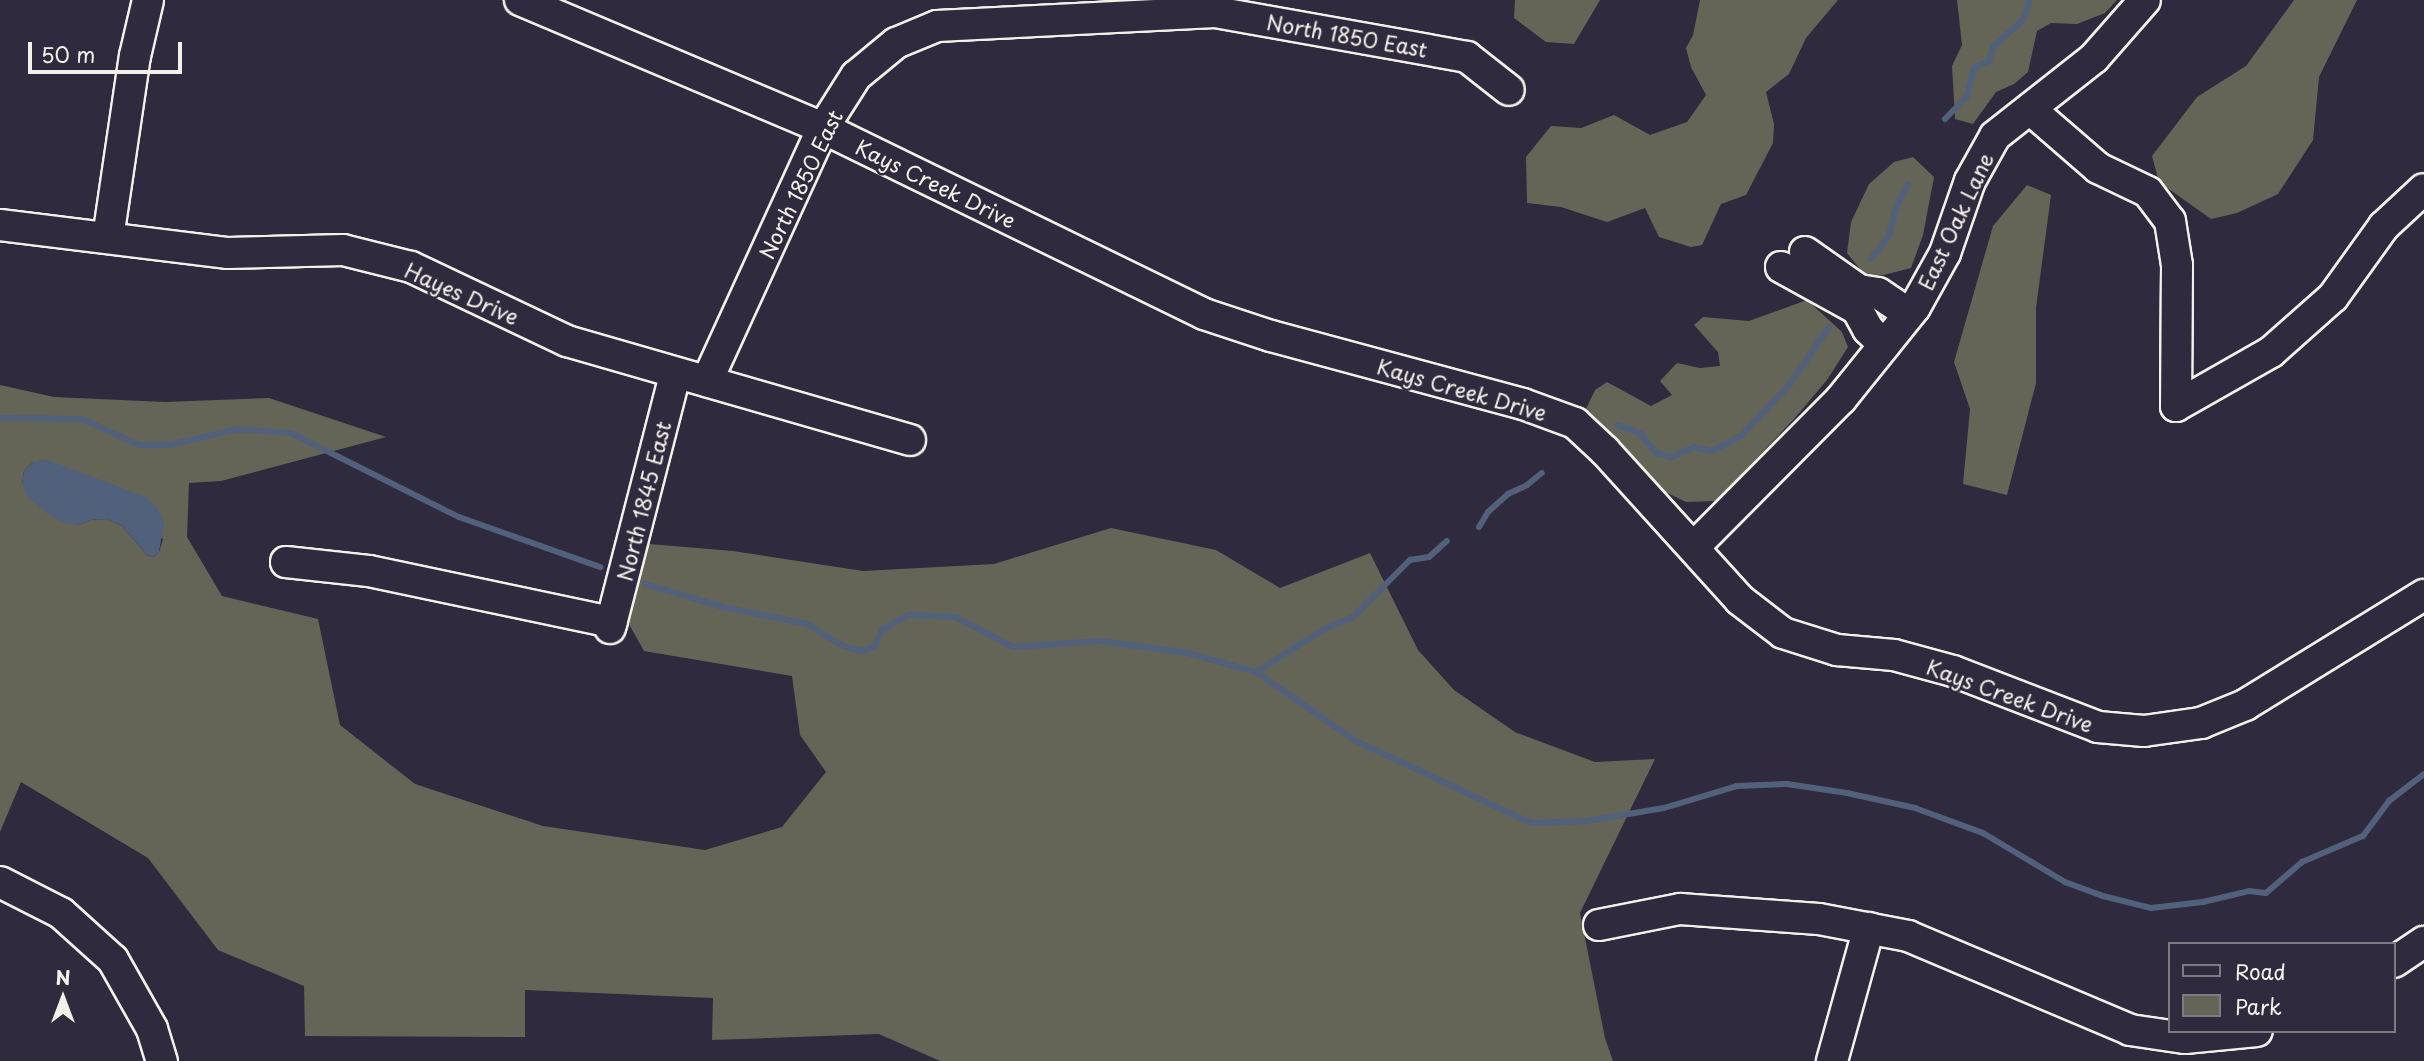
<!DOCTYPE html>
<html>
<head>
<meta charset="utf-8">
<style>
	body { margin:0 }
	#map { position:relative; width:2424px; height:1061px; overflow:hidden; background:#2f2a3d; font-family:"Playpen Sans",sans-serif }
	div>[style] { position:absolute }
	.green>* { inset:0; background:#646557 }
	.water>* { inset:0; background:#51607b }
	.stream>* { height:6px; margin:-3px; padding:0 3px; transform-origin:3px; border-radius:3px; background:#51607b }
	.roads { filter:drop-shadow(2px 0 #f4f1e8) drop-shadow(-2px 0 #f4f1e8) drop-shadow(0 2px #f4f1e8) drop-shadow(0 -2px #f4f1e8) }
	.minor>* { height:30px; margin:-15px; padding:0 15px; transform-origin:15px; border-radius:15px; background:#2f2a3d }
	span { translate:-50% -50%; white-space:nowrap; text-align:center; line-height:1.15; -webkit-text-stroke:5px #2f2a3d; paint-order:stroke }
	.street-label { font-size:21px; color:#f4f1e8 }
	.legend { position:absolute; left:2168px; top:942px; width:228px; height:91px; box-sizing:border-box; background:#2f2a3d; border:2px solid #7e7a81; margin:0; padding:9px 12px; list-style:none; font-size:21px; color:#f4f1e8 }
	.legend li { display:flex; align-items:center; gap:14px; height:35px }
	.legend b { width:35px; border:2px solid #7e7a81 }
	.north { position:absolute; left:28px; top:963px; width:70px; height:70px; -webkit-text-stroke:5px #2f2a3d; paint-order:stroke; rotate:0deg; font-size:19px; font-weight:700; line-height:28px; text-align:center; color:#f4f1e8 }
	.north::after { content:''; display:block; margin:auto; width:24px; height:32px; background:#f4f1e8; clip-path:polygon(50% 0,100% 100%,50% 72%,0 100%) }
	.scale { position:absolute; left:28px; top:42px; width:154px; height:32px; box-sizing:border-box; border:4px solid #f4f1e8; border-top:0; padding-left:9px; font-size:21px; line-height:24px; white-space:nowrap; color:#f4f1e8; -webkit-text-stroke:5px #2f2a3d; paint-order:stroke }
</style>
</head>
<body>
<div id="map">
	<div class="green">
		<i style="clip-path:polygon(1515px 0,1600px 0,1574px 44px,1546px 42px,1514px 18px)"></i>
		<i style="clip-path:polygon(1700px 0,1838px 0,1806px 38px,1789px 74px,1766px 92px,1774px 124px,1773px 143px,1746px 195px,1721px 204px,1702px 245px,1691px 247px,1659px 237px,1645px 208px,1607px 222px,1561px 207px,1527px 203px,1526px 157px,1551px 126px,1581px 128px,1614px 115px,1650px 135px,1687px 122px,1706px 95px,1691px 67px,1686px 48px,1693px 35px)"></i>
		<i style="clip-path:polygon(1957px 0,2117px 0,2105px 13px,2077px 24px,2051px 23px,2037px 31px,2028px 72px,2014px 84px,1996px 92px,1973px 124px,1955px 119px,1952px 66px,1962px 45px)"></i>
		<i style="clip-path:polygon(2294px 0,2357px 0,2319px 77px,2313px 140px,2278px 194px,2237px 213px,2211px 219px,2159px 182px,2152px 156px,2197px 97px,2246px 66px)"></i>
		<i style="clip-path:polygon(1913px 157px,1934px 177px,1923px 235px,1911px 268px,1868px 279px,1847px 253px,1851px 222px,1869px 184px,1894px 162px)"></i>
		<i style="clip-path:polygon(2027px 185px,2051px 195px,2036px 308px,2036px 383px,2007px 495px,1963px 484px,1970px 409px,1954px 362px,1993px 226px)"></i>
		<i style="clip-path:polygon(1807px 300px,1842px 332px,1848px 347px,1827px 380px,1794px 419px,1716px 501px,1686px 502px,1663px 491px,1617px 448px,1586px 409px,1595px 390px,1607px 382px,1651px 406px,1672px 395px,1660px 381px,1677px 363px,1700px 368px,1720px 366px,1718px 352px,1694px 325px,1703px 317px,1749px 321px)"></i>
		<i style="clip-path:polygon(evenodd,0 385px,54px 397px,165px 402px,269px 398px,386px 437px,221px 481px,189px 483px,187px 537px,222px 596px,318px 619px,340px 725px,415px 784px,543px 826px,705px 850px,782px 827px,826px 772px,800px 735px,792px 676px,644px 651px,625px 617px,649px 544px,733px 551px,863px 571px,994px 564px,1111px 528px,1216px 550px,1280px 588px,1370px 553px,1418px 650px,1454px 690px,1515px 732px,1595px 762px,1655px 759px,1580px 913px,1605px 1038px,1613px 1061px,940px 1061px,879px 1034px,712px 1040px,713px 998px,525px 990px,525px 1037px,305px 1036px,304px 986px,218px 950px,148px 858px,21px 782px,0 832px,0 385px,33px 462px,163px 539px,159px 552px,154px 557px,147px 555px,122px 526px,107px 519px,90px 520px,79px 525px,22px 483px,24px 471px,33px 462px)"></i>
	</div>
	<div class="water">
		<i style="clip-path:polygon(45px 459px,146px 497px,157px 508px,164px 523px,159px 552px,154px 557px,147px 555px,122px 526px,107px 519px,90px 520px,79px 525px,63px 523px,45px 512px,26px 495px,22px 483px,24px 471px,33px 462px)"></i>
	</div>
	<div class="stream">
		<i style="left:1945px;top:119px;width:32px;rotate:-46deg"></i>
		<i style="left:1967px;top:96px;width:29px;rotate:-76deg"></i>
		<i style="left:1974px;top:68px;width:17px;rotate:-25deg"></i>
		<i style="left:1989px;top:61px;width:15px;rotate:-74deg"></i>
		<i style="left:1993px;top:47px;width:40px;rotate:-42deg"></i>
		<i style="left:2023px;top:20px;width:21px;rotate:-71deg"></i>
		<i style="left:1871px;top:259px;width:29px;rotate:-52deg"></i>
		<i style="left:1889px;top:236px;width:32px;rotate:-76deg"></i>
		<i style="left:1897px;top:205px;width:24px;rotate:-62deg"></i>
		<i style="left:0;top:418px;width:82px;rotate:0.7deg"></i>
		<i style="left:82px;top:419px;width:63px;rotate:24.5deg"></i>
		<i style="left:139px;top:445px;width:31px"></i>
		<i style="left:170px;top:445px;width:69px;rotate:-13.4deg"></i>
		<i style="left:237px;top:429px;width:54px;rotate:4.2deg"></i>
		<i style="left:291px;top:433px;width:188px;rotate:26.6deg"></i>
		<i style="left:459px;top:517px;width:150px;rotate:19.5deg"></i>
		<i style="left:1618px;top:425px;width:23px;rotate:20deg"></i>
		<i style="left:1640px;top:433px;width:26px;rotate:51deg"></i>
		<i style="left:1656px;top:453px;width:16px;rotate:15deg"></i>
		<i style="left:1671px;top:457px;width:25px;rotate:-23deg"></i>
		<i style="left:1694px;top:447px;width:18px;rotate:13deg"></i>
		<i style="left:1712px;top:451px;width:34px;rotate:-28deg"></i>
		<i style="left:1742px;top:435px;width:70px;rotate:-46.7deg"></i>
		<i style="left:1790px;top:384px;width:69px;rotate:-55.6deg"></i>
		<i style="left:1479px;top:527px;width:17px;rotate:-59deg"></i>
		<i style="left:1488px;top:512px;width:27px;rotate:-42deg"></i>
		<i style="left:1508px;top:494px;width:21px;rotate:-25deg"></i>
		<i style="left:1527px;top:485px;width:19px;rotate:-39deg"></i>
		<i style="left:645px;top:584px;width:81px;rotate:16.4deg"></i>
		<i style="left:723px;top:607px;width:86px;rotate:11.4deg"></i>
		<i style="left:807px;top:624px;width:42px;rotate:31.4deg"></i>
		<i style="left:843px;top:646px;width:19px;rotate:16deg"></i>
		<i style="left:861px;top:651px;width:14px;rotate:-17deg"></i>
		<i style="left:874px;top:647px;width:19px;rotate:-65deg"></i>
		<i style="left:882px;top:630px;width:31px;rotate:-29deg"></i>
		<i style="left:909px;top:615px;width:47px;rotate:2.4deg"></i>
		<i style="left:956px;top:617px;width:64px;rotate:27.8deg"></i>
		<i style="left:1013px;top:647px;width:88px;rotate:-3.9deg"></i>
		<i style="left:1101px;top:641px;width:88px;rotate:7.9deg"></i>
		<i style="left:1188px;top:653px;width:71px;rotate:15.6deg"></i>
		<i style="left:1256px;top:672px;width:121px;rotate:34.6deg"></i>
		<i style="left:1356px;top:741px;width:193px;rotate:25.1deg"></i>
		<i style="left:1531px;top:823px;width:56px;rotate:-2deg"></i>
		<i style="left:1587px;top:821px;width:78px;rotate:-9.6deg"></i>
		<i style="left:1664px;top:808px;width:76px;rotate:-16.8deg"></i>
		<i style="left:1737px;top:786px;width:50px;rotate:-2.3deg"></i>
		<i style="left:1787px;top:784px;width:61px;rotate:8.5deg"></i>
		<i style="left:1847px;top:793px;width:70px;rotate:12.4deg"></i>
		<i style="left:1915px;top:808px;width:72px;rotate:20.2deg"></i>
		<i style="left:1983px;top:833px;width:96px;rotate:30.9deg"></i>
		<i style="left:2065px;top:882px;width:40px;rotate:20.2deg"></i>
		<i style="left:2103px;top:896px;width:49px;rotate:14deg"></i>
		<i style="left:2151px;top:908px;width:52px;rotate:-6.6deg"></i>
		<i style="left:2203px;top:902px;width:47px;rotate:-13.4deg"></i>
		<i style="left:2249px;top:891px;width:17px;rotate:7deg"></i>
		<i style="left:2266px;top:893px;width:48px;rotate:-40.7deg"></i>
		<i style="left:2302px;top:862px;width:66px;rotate:-23.1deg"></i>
		<i style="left:2363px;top:836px;width:44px;rotate:-53.4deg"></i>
		<i style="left:2389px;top:801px;width:44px;rotate:-37.6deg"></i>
		<i style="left:1256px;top:672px;width:83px;rotate:-32.2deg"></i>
		<i style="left:1326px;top:628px;width:29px;rotate:-22deg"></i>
		<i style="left:1353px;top:617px;width:81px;rotate:-45deg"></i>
		<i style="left:1410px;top:560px;width:19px;rotate:-9deg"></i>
		<i style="left:1429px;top:557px;width:24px;rotate:-42deg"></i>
	</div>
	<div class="roads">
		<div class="minor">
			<i style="left:520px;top:0;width:329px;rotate:22.9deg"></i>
			<i style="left:823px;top:128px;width:424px;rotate:26deg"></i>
			<i style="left:1204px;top:314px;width:71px;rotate:18.2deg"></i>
			<i style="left:1271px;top:336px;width:261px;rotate:15.1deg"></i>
			<i style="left:1523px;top:404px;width:55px;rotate:20.1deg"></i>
			<i style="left:1575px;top:423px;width:41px;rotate:43deg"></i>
			<i style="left:1605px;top:451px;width:201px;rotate:47.8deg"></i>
			<i style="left:1740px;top:600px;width:54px;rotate:37.5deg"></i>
			<i style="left:1783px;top:633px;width:57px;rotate:17.5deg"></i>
			<i style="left:1837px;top:650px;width:57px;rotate:5deg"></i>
			<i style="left:1894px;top:655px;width:61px;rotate:15.2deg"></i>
			<i style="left:1953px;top:671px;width:155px;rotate:21.1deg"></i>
			<i style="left:2098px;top:727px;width:46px;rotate:5deg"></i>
			<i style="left:2144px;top:731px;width:58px;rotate:-8deg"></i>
			<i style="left:2201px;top:723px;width:48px;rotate:-22.2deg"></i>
			<i style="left:2245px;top:705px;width:210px;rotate:-31.6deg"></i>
			<i style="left:2030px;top:109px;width:90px;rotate:40.9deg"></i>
			<i style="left:2098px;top:168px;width:55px;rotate:25.6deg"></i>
			<i style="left:2148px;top:192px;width:36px;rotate:53deg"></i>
			<i style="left:2170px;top:221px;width:45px;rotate:81deg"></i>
			<i style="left:2177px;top:265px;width:141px;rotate:90.4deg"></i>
			<i style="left:2176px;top:406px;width:109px;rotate:-29.6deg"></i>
			<i style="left:2271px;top:352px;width:83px;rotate:-41.6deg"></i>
			<i style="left:2333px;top:297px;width:87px;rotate:-54.3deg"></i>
			<i style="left:2384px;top:226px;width:54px;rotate:-42.8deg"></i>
			<i style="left:0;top:225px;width:230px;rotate:7deg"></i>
			<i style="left:228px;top:253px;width:115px;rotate:-1.5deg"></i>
			<i style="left:343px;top:250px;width:70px;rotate:14deg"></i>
			<i style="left:411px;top:267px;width:173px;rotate:25.4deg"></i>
			<i style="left:567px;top:341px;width:357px;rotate:16.1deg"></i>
			<i style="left:108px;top:238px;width:184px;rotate:-81.6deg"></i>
			<i style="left:135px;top:56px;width:57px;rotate:-76.9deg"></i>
			<i style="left:1805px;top:252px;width:66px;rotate:35.1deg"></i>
			<i style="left:1859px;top:290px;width:19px;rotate:9deg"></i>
			<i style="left:1878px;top:293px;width:37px;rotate:34deg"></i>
			<i style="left:1781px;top:267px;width:87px;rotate:28.9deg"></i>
			<i style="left:1857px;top:309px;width:23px;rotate:61deg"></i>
			<i style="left:1868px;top:329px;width:23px;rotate:45deg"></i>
			<i style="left:707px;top:381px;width:278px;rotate:-65.4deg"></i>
			<i style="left:823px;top:128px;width:62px;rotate:-57.6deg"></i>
			<i style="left:856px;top:76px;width:52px;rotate:-39.5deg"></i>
			<i style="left:896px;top:43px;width:44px;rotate:-22.5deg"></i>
			<i style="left:937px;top:26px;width:278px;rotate:-2.9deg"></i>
			<i style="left:1215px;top:12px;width:256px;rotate:10.1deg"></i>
			<i style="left:1467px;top:57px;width:53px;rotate:38.2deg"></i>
			<i style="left:1694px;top:547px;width:209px;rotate:-45.2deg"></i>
			<i style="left:1841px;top:399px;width:118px;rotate:-51.2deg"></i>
			<i style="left:1915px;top:307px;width:62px;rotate:-60.9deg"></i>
			<i style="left:1945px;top:253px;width:76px;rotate:-70.9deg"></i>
			<i style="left:1970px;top:181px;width:51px;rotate:-60.9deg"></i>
			<i style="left:1995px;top:136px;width:126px;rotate:-38.2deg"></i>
			<i style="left:2094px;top:58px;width:77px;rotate:-48.7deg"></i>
			<i style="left:286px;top:562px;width:83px;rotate:6.2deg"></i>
			<i style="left:369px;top:571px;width:248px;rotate:11.9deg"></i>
			<i style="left:610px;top:628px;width:262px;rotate:-75.6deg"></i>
			<i style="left:0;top:882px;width:68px;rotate:26.9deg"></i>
			<i style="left:61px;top:913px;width:70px;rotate:42.1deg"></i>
			<i style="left:113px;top:960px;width:79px;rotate:60.5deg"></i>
			<i style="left:152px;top:1029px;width:34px;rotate:73deg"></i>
			<i style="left:1599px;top:925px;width:83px;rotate:-11.2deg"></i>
			<i style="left:1680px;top:909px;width:139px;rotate:4.1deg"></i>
			<i style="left:1819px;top:919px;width:91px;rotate:10.8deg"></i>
			<i style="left:1908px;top:936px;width:241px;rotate:22.9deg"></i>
			<i style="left:2130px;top:1030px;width:56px;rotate:8.3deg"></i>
			<i style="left:2185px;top:1038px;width:72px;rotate:-5.6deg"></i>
			<i style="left:2394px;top:962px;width:36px;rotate:-34deg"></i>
			<i style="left:1832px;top:1061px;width:138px;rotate:-74.5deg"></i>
		</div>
	</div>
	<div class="street-label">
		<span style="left:1347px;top:35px;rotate:10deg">North 1850 East</span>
		<span style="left:936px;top:183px;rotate:26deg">Kays Creek Drive</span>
		<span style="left:800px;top:184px;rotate:-64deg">North 1850 East</span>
		<span style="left:1955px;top:221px;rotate:-65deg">East Oak Lane</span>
		<span style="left:462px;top:293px;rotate:24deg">Hayes Drive</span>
		<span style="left:1462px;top:389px;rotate:16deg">Kays Creek Drive</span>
		<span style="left:643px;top:501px;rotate:-76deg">North 1845 East</span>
		<span style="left:2010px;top:695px;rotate:20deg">Kays Creek Drive</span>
	</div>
	<ul class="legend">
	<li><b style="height:9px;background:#2f2a3d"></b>Road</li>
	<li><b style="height:19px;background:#646557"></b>Park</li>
	</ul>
	<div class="north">N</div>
	<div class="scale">50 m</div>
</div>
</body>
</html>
